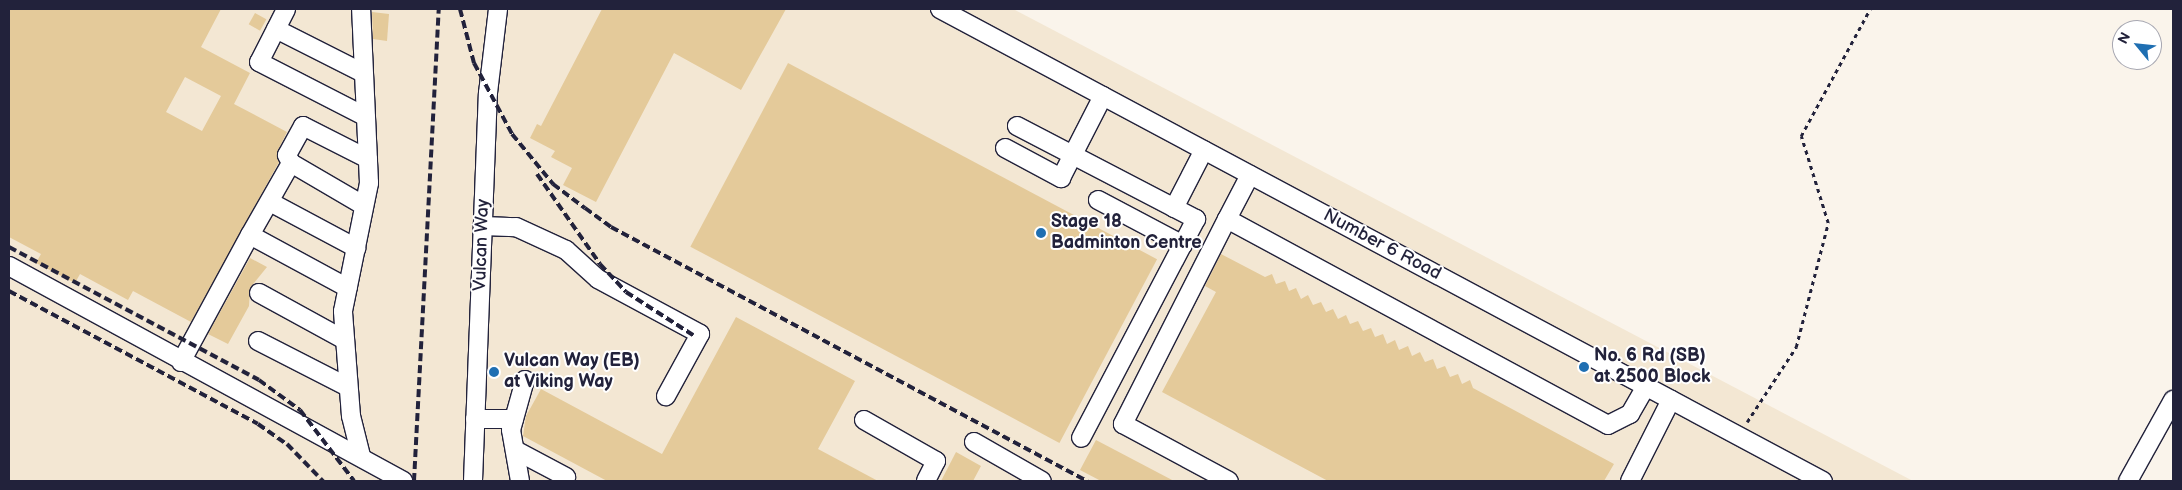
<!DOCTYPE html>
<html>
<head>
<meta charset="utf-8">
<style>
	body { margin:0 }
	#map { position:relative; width:2182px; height:490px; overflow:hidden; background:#faf4eb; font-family:"Balsamiq Sans",sans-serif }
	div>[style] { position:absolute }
	.built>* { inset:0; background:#f3e7d3 }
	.building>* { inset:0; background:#e4ca9a; transform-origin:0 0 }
	.path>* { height:2.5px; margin-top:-1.25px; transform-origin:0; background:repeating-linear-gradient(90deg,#22223b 0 4px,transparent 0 8px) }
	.roads { filter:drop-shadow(1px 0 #22223b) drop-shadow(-1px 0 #22223b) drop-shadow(0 1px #22223b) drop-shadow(0 -1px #22223b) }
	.minor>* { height:18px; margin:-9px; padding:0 9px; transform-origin:9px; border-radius:9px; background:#fff }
	.rail>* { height:4px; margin-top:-2px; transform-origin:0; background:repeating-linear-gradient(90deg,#22223b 0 8px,transparent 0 12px) }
	.dots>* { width:14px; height:14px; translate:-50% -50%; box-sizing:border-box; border:2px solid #fff; border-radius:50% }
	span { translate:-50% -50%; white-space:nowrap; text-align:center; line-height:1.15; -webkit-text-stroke:4px #fff; paint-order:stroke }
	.poi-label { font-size:18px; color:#22223b; font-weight:700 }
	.left { translate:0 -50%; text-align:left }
	.street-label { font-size:18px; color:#22223b }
	.frame { position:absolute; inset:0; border:10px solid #22223b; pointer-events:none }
	.north { position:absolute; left:2112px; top:20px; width:50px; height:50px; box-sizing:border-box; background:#fff; border:1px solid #a7a7b1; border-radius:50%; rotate:298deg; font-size:14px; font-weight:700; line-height:20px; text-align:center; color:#22223b }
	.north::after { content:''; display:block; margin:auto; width:18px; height:22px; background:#1f6fb2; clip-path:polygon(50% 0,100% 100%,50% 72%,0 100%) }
</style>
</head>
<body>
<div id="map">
	<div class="built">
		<i style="clip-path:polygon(9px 9px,1013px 9px,1913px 481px,9px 481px)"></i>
	</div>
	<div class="building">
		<i style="clip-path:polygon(evenodd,9px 9px,221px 9px,201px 47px,250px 73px,234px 104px,287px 132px,278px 150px,279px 162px,191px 322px,133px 291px,128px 300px,80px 274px,75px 283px,36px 263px,41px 254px,9px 237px,9px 9px,185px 77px,221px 96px,202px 131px,166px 112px,185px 77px)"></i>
		<i style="clip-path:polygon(602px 9px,786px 9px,741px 90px,674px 53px,596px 202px,563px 185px,572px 168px,551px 157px,555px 151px,530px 138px,537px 124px,541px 126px)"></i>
		<i style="clip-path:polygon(372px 12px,389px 14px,387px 41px,373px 39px)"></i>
		<i style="left:255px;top:13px;width:13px;height:13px;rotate:29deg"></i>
		<i style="left:788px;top:63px;width:418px;height:208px;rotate:28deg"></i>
		<i style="clip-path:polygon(1221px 254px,1265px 277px,1272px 274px,1276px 284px,1285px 281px,1289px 291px,1296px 288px,1301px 299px,1308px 295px,1313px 305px,1321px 302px,1326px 312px,1333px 309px,1338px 319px,1346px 315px,1350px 324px,1358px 321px,1363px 331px,1371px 328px,1375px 337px,1383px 334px,1387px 344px,1395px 340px,1399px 350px,1408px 346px,1412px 356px,1420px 352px,1425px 362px,1433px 359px,1437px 369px,1445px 366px,1450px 377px,1458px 374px,1462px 384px,1470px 380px,1473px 388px,1614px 464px,1604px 481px,1328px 481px,1162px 392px,1216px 292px,1205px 286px)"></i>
		<i style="clip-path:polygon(250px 258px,267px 267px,250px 288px,249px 306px,228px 344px,208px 334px)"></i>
		<i style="clip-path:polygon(736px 317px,855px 381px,818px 449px,878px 481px,607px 481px,523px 436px,526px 416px,541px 389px,662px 454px)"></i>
		<i style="clip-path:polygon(1096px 440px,1174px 481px,1101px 481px,1080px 470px)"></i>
		<i style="clip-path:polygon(956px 452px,981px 466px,973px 481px,941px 481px)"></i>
	</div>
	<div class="path">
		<i style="left:1747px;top:422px;width:90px;rotate:-56.8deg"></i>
		<i style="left:1796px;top:347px;width:128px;rotate:-75.5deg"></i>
		<i style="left:1828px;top:223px;width:91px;rotate:-107.2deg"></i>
		<i style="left:1801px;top:136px;width:145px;rotate:-61.5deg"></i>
	</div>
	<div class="roads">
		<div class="minor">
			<i style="left:940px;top:9px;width:1001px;rotate:28.13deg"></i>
			<i style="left:276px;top:29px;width:22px;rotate:-63deg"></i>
			<i style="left:363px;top:73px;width:97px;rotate:-153.2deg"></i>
			<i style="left:276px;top:29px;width:37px;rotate:117deg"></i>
			<i style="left:259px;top:62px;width:120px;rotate:27.2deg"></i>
			<i style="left:1017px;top:126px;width:202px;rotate:27.5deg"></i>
			<i style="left:1196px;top:219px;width:247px;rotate:117.7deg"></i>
			<i style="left:1005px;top:148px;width:64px;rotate:28.2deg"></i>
			<i style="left:1061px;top:178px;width:92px;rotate:-62.9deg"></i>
			<i style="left:291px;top:163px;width:9px;rotate:-117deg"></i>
			<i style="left:287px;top:155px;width:33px;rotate:-61deg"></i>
			<i style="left:303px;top:126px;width:73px;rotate:26.9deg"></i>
			<i style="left:1250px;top:175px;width:50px;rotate:117.6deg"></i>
			<i style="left:1227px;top:219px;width:433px;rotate:28.4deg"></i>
			<i style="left:1608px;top:425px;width:25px;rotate:-27deg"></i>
			<i style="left:1630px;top:414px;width:32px;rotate:-60deg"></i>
			<i style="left:1098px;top:200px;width:96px;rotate:27.9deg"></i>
			<i style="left:270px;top:202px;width:98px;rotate:28.1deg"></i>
			<i style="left:1174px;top:208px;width:65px;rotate:-62.7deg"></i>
			<i style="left:1227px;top:219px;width:230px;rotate:116.9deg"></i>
			<i style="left:1123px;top:424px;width:120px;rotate:28.3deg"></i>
			<i style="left:483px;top:226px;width:33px;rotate:2deg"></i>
			<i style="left:516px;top:227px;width:55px;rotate:24.7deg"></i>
			<i style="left:566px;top:250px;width:43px;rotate:42.2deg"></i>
			<i style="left:598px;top:279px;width:116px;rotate:28.3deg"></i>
			<i style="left:700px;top:334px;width:71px;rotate:118.7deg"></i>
			<i style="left:250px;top:235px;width:83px;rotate:-60.3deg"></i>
			<i style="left:291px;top:163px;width:83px;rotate:30.3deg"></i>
			<i style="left:9px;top:266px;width:449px;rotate:28.6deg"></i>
			<i style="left:259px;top:293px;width:98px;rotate:28.7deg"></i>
			<i style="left:258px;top:341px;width:101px;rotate:27.1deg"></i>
			<i style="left:181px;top:362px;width:145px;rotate:-61.5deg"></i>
			<i style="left:250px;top:235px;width:111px;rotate:28.4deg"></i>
			<i style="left:475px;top:419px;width:39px"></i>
			<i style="left:864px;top:420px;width:83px;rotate:29.7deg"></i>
			<i style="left:936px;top:461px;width:22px;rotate:117deg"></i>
			<i style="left:974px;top:442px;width:78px;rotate:29.8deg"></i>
			<i style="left:515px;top:450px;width:58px;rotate:27.9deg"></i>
			<i style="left:361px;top:456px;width:41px;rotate:-104deg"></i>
			<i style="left:351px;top:416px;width:105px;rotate:-94.4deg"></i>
			<i style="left:343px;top:311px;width:131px;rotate:-78.5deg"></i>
			<i style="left:369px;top:183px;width:174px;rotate:-92.6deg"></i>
			<i style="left:473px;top:481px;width:388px;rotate:-87.8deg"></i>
			<i style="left:488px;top:93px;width:85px;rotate:-83.2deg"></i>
			<i style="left:520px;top:481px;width:52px;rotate:-100deg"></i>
			<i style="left:511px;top:430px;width:52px;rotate:-74.4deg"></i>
			<i style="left:1630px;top:481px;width:91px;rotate:-63.2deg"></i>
			<i style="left:2128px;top:481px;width:93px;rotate:-60.9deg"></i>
		</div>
	</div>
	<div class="rail">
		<i style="left:460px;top:9px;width:56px;rotate:75.5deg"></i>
		<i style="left:474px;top:63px;width:81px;rotate:61.8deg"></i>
		<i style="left:512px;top:134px;width:65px;rotate:50.6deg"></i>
		<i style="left:553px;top:184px;width:40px;rotate:37deg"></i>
		<i style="left:585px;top:208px;width:32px;rotate:36deg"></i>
		<i style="left:611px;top:227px;width:540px;rotate:28.08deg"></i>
		<i style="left:537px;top:174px;width:110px;rotate:55deg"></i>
		<i style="left:600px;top:264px;width:38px;rotate:47deg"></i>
		<i style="left:626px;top:292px;width:80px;rotate:32.7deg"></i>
		<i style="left:9px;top:247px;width:283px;rotate:28deg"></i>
		<i style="left:259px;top:380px;width:51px;rotate:36.2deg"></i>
		<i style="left:300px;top:410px;width:89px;rotate:52.7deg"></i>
		<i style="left:9px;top:291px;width:282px;rotate:28.1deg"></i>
		<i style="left:258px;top:424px;width:35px;rotate:35deg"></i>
		<i style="left:287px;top:444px;width:52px;rotate:45.8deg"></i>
		<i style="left:414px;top:481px;width:473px;rotate:-87deg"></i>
	</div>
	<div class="dots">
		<i style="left:1041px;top:233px;background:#1f6fb2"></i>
		<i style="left:1584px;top:367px;background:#1f6fb2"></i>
		<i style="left:494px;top:372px;background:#1f6fb2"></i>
	</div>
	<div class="poi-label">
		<span class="left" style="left:1051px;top:233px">Stage 18<br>Badminton Centre</span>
		<span class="left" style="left:1594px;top:367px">No. 6 Rd (SB)<br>at 2500 Block</span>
		<span class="left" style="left:504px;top:372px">Vulcan Way (EB)<br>at Viking Way</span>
	</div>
	<div class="street-label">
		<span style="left:482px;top:245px;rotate:-88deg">Vulcan Way</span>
		<span style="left:1382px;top:245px;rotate:28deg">Number 6 Road</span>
	</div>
	<div class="frame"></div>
	<div class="north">N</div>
</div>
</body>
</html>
